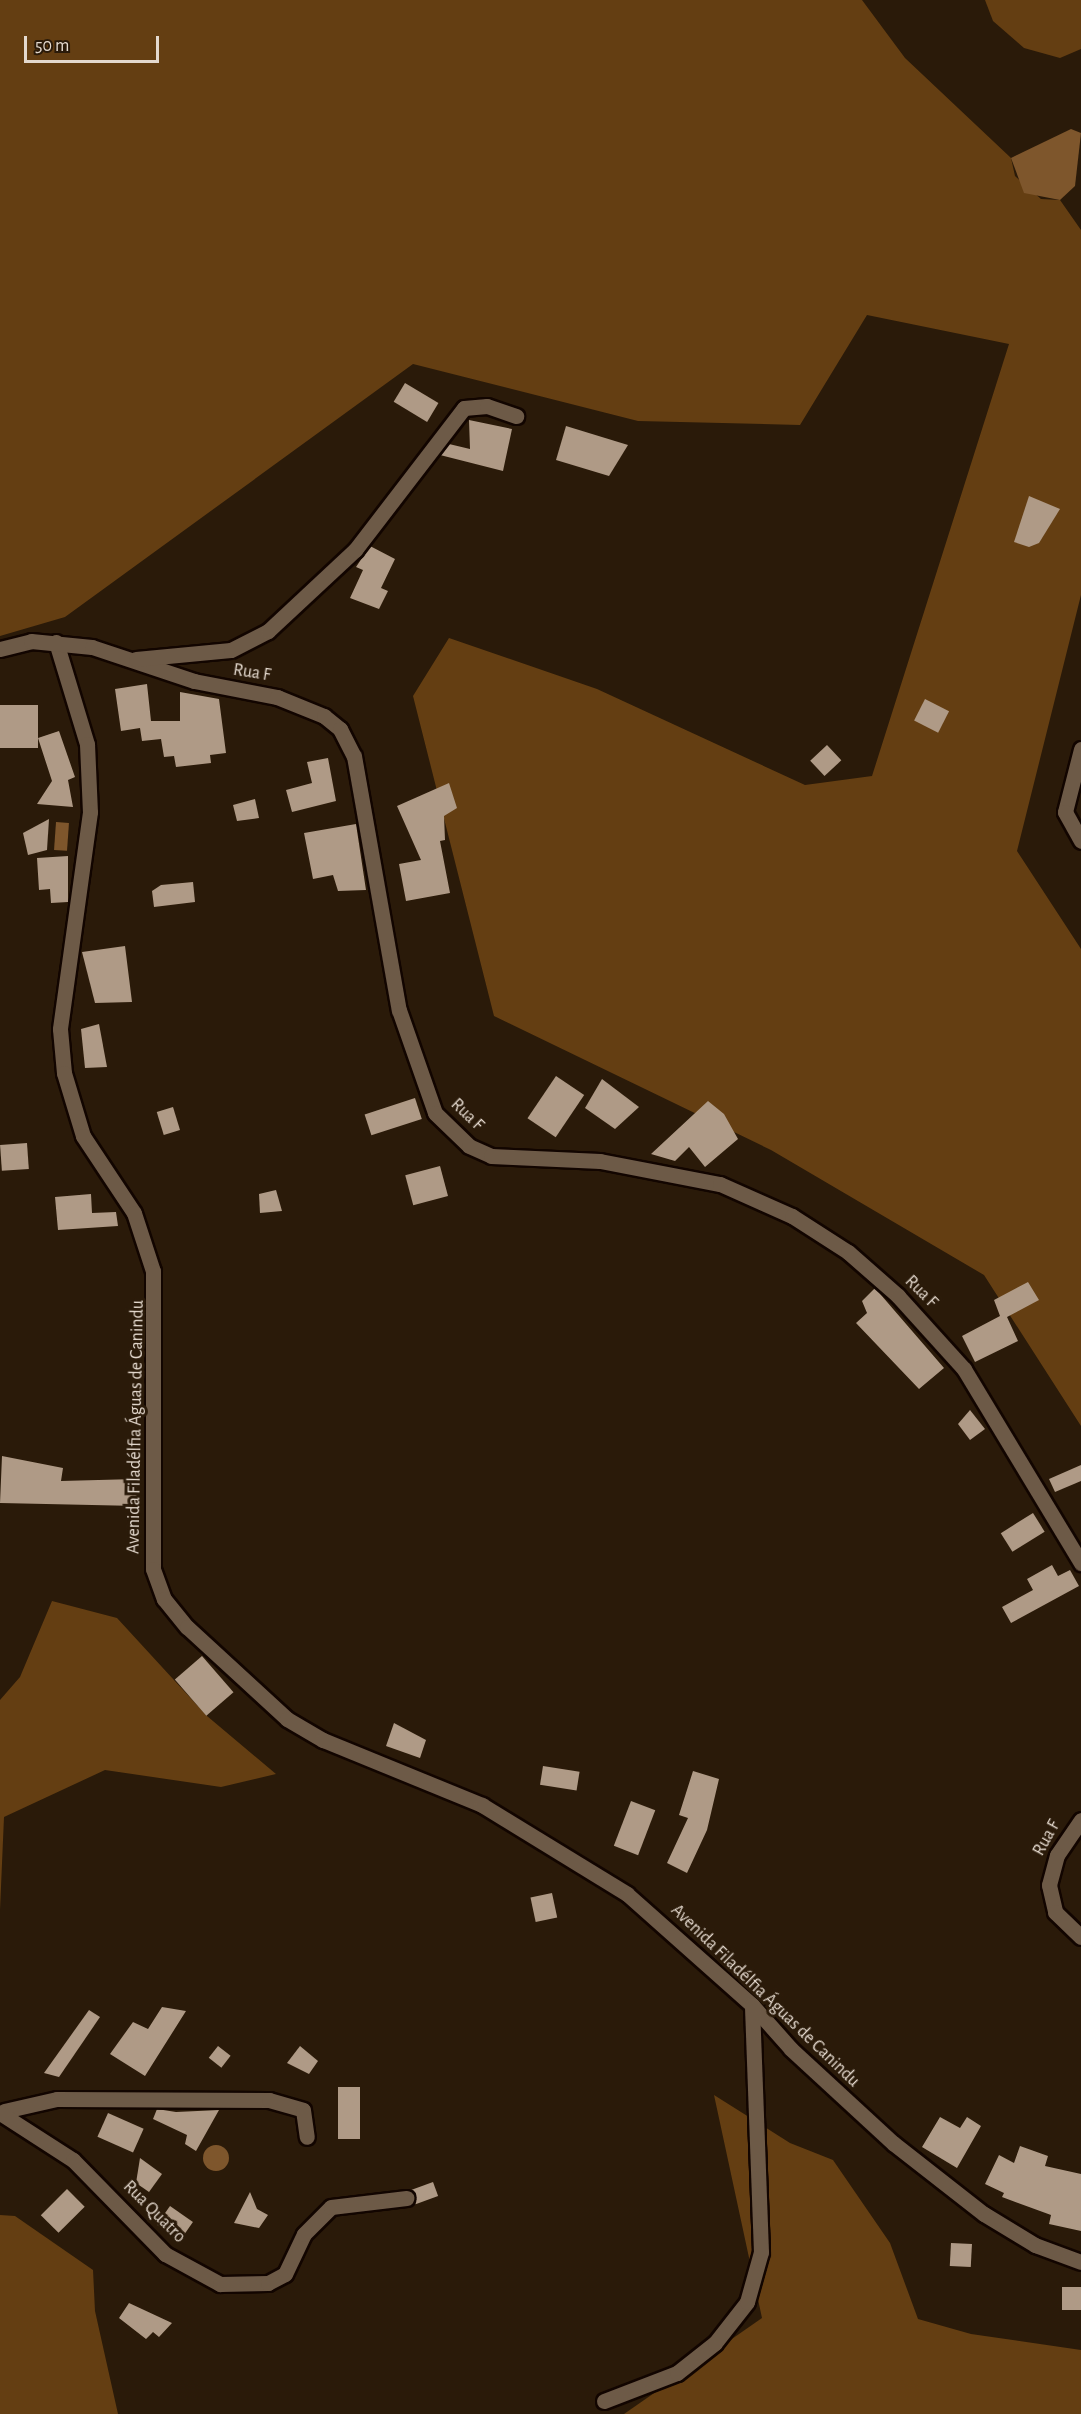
<!DOCTYPE html>
<html>
<head>
<meta charset="utf-8">
<style>
	body { margin:0 }
	#map { position:relative; width:1081px; height:2414px; overflow:hidden; background:#2a1a09; font-family:"Alegreya Sans",sans-serif }
	div>[style] { position:absolute }
	.forest>* { inset:0; background:#643e12 }
	.water>* { inset:0; background:#7e562c; transform-origin:0 0 }
	.round { border-radius:50% }
	.building>* { inset:0; background:#af9a86; transform-origin:0 0 }
	.roads { filter:drop-shadow(2px 0 #120500) drop-shadow(-2px 0 #120500) drop-shadow(0 2px #120500) drop-shadow(0 -2px #120500) }
	.street>* { height:15px; margin:-7.5px; padding:0 7.5px; transform-origin:7.5px; border-radius:7.5px; background:#6d5a47 }
	span { translate:-50% -50%; white-space:nowrap; text-align:center; line-height:1.15; -webkit-text-stroke:6px #2a1a09; paint-order:stroke }
	.street-label { font-size:18px; color:#e4d9ce }
	.scale { position:absolute; left:24px; top:36px; width:135px; height:27px; box-sizing:border-box; border:3px solid #e4d9ce; border-top:0; padding-left:8px; font-size:18px; line-height:21px; white-space:nowrap; color:#e4d9ce; -webkit-text-stroke:4px #2a1a09; paint-order:stroke }
</style>
</head>
<body>
<div id="map">
	<div class="forest">
		<i style="clip-path:polygon(0 0,862px 0,905px 58px,1011px 158px,1015px 176px,1041px 199px,1060px 200px,1081px 230px,1081px 595px,1017px 851px,1081px 949px,1081px 1426px,984px 1275px,771px 1150px,494px 1016px,413px 696px,449px 638px,597px 689px,805px 785px,872px 776px,1009px 344px,867px 315px,800px 425px,638px 421px,413px 364px,65px 617px,0 636px)"></i>
		<i style="clip-path:polygon(985px 0,1081px 0,1081px 49px,1060px 58px,1024px 48px,993px 21px)"></i>
		<i style="clip-path:polygon(52px 1601px,117px 1618px,207px 1716px,276px 1774px,221px 1787px,105px 1770px,4px 1817px,0 1910px,0 1700px,20px 1677px)"></i>
		<i style="clip-path:polygon(714px 2095px,790px 2143px,833px 2160px,890px 2243px,918px 2319px,971px 2334px,1081px 2350px,1081px 2414px,624px 2414px,762px 2318px)"></i>
		<i style="clip-path:polygon(0 2215px,15px 2216px,93px 2270px,95px 2311px,118px 2414px,0 2414px)"></i>
	</div>
	<div class="water">
		<i style="clip-path:polygon(1071px 129px,1081px 133px,1075px 186px,1060px 200px,1024px 193px,1011px 158px)"></i>
		<i style="left:56px;top:822px;width:13px;height:28px;rotate:4deg"></i>
		<i class="round" style="left:203px;top:2145px;width:26px;height:26px"></i>
	</div>
	<div class="building">
		<i style="left:405px;top:383px;width:39px;height:22px;rotate:31deg"></i>
		<i style="clip-path:polygon(469px 420px,512px 429px,503px 471px,440px 455px,449px 444px,470px 449px)"></i>
		<i style="clip-path:polygon(566px 426px,628px 445px,609px 476px,556px 460px)"></i>
		<i style="clip-path:polygon(1029px 496px,1060px 509px,1039px 543px,1029px 547px,1014px 542px)"></i>
		<i style="clip-path:polygon(370px 546px,395px 559px,381px 588px,388px 591px,379px 609px,350px 598px,363px 570px,356px 567px)"></i>
		<i style="clip-path:polygon(147px 684px,151px 721px,180px 721px,180px 692px,219px 699px,226px 753px,210px 755px,211px 763px,176px 767px,174px 756px,164px 757px,161px 739px,142px 741px,140px 728px,121px 731px,115px 689px)"></i>
		<i style="left:925px;top:699px;width:27px;height:24px;rotate:27deg"></i>
		<i style="left:0;top:705px;width:38px;height:43px"></i>
		<i style="clip-path:polygon(59px 731px,75px 777px,68px 780px,73px 807px,37px 804px,52px 781px,38px 738px)"></i>
		<i style="left:827px;top:745px;width:21px;height:23px;rotate:47deg"></i>
		<i style="clip-path:polygon(328px 758px,336px 801px,292px 812px,286px 790px,312px 783px,307px 762px)"></i>
		<i style="clip-path:polygon(449px 783px,457px 808px,444px 816px,445px 840px,440px 841px,450px 893px,406px 901px,399px 864px,421px 860px,397px 806px)"></i>
		<i style="clip-path:polygon(255px 799px,259px 818px,237px 821px,233px 805px)"></i>
		<i style="clip-path:polygon(49px 819px,47px 850px,28px 855px,23px 833px)"></i>
		<i style="clip-path:polygon(356px 824px,366px 890px,338px 891px,333px 875px,313px 879px,304px 833px)"></i>
		<i style="clip-path:polygon(68px 856px,68px 902px,51px 903px,50px 889px,39px 890px,37px 858px)"></i>
		<i style="clip-path:polygon(193px 882px,195px 902px,154px 907px,152px 891px,161px 885px)"></i>
		<i style="clip-path:polygon(125px 946px,132px 1002px,95px 1003px,82px 952px)"></i>
		<i style="clip-path:polygon(99px 1024px,107px 1067px,85px 1068px,81px 1029px)"></i>
		<i style="left:556px;top:1076px;width:34px;height:51px;rotate:34deg"></i>
		<i style="clip-path:polygon(602px 1079px,639px 1107px,615px 1129px,585px 1108px)"></i>
		<i style="left:415px;top:1098px;width:22px;height:53px;rotate:72deg"></i>
		<i style="clip-path:polygon(708px 1101px,724px 1114px,738px 1139px,705px 1167px,689px 1147px,675px 1161px,651px 1154px)"></i>
		<i style="left:173px;top:1107px;width:24px;height:17px;rotate:73deg"></i>
		<i style="left:27px;top:1143px;width:26px;height:27px;rotate:86deg"></i>
		<i style="left:440px;top:1166px;width:31px;height:36px;rotate:75deg"></i>
		<i style="clip-path:polygon(276px 1190px,282px 1211px,260px 1213px,259px 1194px)"></i>
		<i style="clip-path:polygon(91px 1194px,92px 1213px,116px 1212px,118px 1226px,58px 1230px,55px 1197px)"></i>
		<i style="clip-path:polygon(1028px 1282px,1039px 1300px,1007px 1317px,1018px 1341px,975px 1362px,962px 1336px,1000px 1316px,994px 1300px)"></i>
		<i style="clip-path:polygon(875px 1288px,944px 1368px,919px 1389px,856px 1323px,867px 1313px,862px 1301px)"></i>
		<i style="clip-path:polygon(970px 1410px,985px 1429px,970px 1440px,958px 1424px)"></i>
		<i style="clip-path:polygon(2px 1456px,63px 1468px,61px 1481px,136px 1479px,138px 1506px,0 1503px)"></i>
		<i style="clip-path:polygon(1081px 1465px,1081px 1481px,1055px 1492px,1049px 1479px)"></i>
		<i style="left:1033px;top:1513px;width:22px;height:38px;rotate:58deg"></i>
		<i style="clip-path:polygon(1052px 1565px,1058px 1576px,1070px 1570px,1079px 1586px,1011px 1623px,1002px 1607px,1033px 1590px,1027px 1579px)"></i>
		<i style="left:202px;top:1656px;width:48px;height:36px;rotate:49deg"></i>
		<i style="clip-path:polygon(394px 1723px,426px 1740px,420px 1758px,386px 1746px)"></i>
		<i style="left:543px;top:1766px;width:37px;height:19px;rotate:9deg"></i>
		<i style="clip-path:polygon(693px 1771px,719px 1779px,707px 1830px,687px 1873px,667px 1863px,688px 1818px,679px 1815px)"></i>
		<i style="left:631px;top:1801px;width:26px;height:48px;rotate:21deg"></i>
		<i style="left:552px;top:1893px;width:25px;height:22px;rotate:78deg"></i>
		<i style="clip-path:polygon(162px 2007px,186px 2011px,145px 2076px,110px 2054px,133px 2022px,148px 2029px)"></i>
		<i style="clip-path:polygon(89px 2010px,100px 2017px,59px 2077px,44px 2073px)"></i>
		<i style="left:218px;top:2046px;width:16px;height:15px;rotate:38deg"></i>
		<i style="clip-path:polygon(300px 2046px,318px 2061px,309px 2074px,287px 2063px)"></i>
		<i style="left:338px;top:2087px;width:22px;height:52px"></i>
		<i style="clip-path:polygon(157px 2109px,176px 2112px,219px 2110px,196px 2151px,185px 2144px,187px 2135px,153px 2119px)"></i>
		<i style="left:108px;top:2113px;width:39px;height:26px;rotate:24deg"></i>
		<i style="clip-path:polygon(940px 2117px,960px 2128px,967px 2117px,981px 2126px,957px 2168px,922px 2147px)"></i>
		<i style="clip-path:polygon(1020px 2146px,1048px 2156px,1045px 2166px,1081px 2174px,1081px 2231px,1049px 2224px,1051px 2215px,1002px 2197px,1004px 2193px,985px 2184px,999px 2155px,1014px 2163px)"></i>
		<i style="clip-path:polygon(140px 2158px,162px 2174px,149px 2192px,136px 2183px)"></i>
		<i style="left:433px;top:2182px;width:15px;height:24px;rotate:70deg"></i>
		<i style="left:67px;top:2189px;width:25px;height:37px;rotate:45deg"></i>
		<i style="clip-path:polygon(250px 2192px,257px 2209px,268px 2215px,259px 2228px,234px 2223px)"></i>
		<i style="left:170px;top:2206px;width:28px;height:23px;rotate:35deg"></i>
		<i style="left:951px;top:2243px;width:21px;height:23px;rotate:3deg"></i>
		<i style="left:1081px;top:2287px;width:23px;height:19px;rotate:90deg"></i>
		<i style="clip-path:polygon(129px 2303px,172px 2323px,159px 2337px,153px 2332px,146px 2339px,119px 2318px)"></i>
	</div>
	<div class="roads">
		<div class="street">
			<i style="left:56px;top:642px;width:107px;rotate:73.1deg"></i>
			<i style="left:87px;top:744px;width:68px;rotate:87.5deg"></i>
			<i style="left:90px;top:812px;width:219px;rotate:97.9deg"></i>
			<i style="left:60px;top:1029px;width:44px;rotate:84.8deg"></i>
			<i style="left:64px;top:1073px;width:66px;rotate:73.2deg"></i>
			<i style="left:83px;top:1136px;width:92px;rotate:56.5deg"></i>
			<i style="left:134px;top:1213px;width:61px;rotate:71.9deg"></i>
			<i style="left:153px;top:1271px;width:298px;rotate:90deg"></i>
			<i style="left:153px;top:1569px;width:32px;rotate:70deg"></i>
			<i style="left:164px;top:1599px;width:36px;rotate:51deg"></i>
			<i style="left:187px;top:1627px;width:136px;rotate:42.6deg"></i>
			<i style="left:287px;top:1719px;width:42px;rotate:30.3deg"></i>
			<i style="left:323px;top:1740px;width:172px;rotate:22.2deg"></i>
			<i style="left:482px;top:1805px;width:170px;rotate:31.5deg"></i>
			<i style="left:627px;top:1894px;width:167px;rotate:41.6deg"></i>
			<i style="left:752px;top:2005px;width:59px;rotate:48.4deg"></i>
			<i style="left:791px;top:2049px;width:139px;rotate:42.7deg"></i>
			<i style="left:893px;top:2143px;width:115px;rotate:38deg"></i>
			<i style="left:984px;top:2214px;width:60px;rotate:31.3deg"></i>
			<i style="left:1035px;top:2245px;width:49px;rotate:20.3deg"></i>
			<i style="left:0;top:649px;width:32px;rotate:-14deg"></i>
			<i style="left:31px;top:641px;width:61px;rotate:5.6deg"></i>
			<i style="left:92px;top:647px;width:108px;rotate:18.4deg"></i>
			<i style="left:194px;top:681px;width:85px;rotate:10.9deg"></i>
			<i style="left:277px;top:697px;width:51px;rotate:22deg"></i>
			<i style="left:324px;top:716px;width:21px;rotate:39deg"></i>
			<i style="left:340px;top:729px;width:30px;rotate:63deg"></i>
			<i style="left:354px;top:756px;width:258px;rotate:80deg"></i>
			<i style="left:399px;top:1010px;width:109px;rotate:70.7deg"></i>
			<i style="left:435px;top:1113px;width:47px;rotate:44.1deg"></i>
			<i style="left:469px;top:1146px;width:24px;rotate:24deg"></i>
			<i style="left:491px;top:1156px;width:109px;rotate:2.6deg"></i>
			<i style="left:600px;top:1161px;width:122px;rotate:10.9deg"></i>
			<i style="left:720px;top:1184px;width:79px;rotate:24deg"></i>
			<i style="left:792px;top:1216px;width:67px;rotate:32.7deg"></i>
			<i style="left:848px;top:1252px;width:67px;rotate:41.3deg"></i>
			<i style="left:898px;top:1296px;width:98px;rotate:47.9deg"></i>
			<i style="left:964px;top:1369px;width:227px;rotate:58.9deg"></i>
			<i style="left:136px;top:659px;width:95px;rotate:-5.4deg"></i>
			<i style="left:231px;top:650px;width:42px;rotate:-27.2deg"></i>
			<i style="left:268px;top:631px;width:119px;rotate:-43deg"></i>
			<i style="left:355px;top:550px;width:179px;rotate:-52.5deg"></i>
			<i style="left:464px;top:408px;width:23px;rotate:-5deg"></i>
			<i style="left:487px;top:406px;width:31px;rotate:19deg"></i>
			<i style="left:1081px;top:749px;width:65px;rotate:104.3deg"></i>
			<i style="left:1065px;top:812px;width:33px;rotate:61deg"></i>
			<i style="left:1081px;top:1820px;width:42px;rotate:124.4deg"></i>
			<i style="left:1057px;top:1855px;width:31px;rotate:105deg"></i>
			<i style="left:1049px;top:1885px;width:28px;rotate:77deg"></i>
			<i style="left:1055px;top:1912px;width:36px;rotate:44deg"></i>
			<i style="left:4px;top:2111px;width:54px;rotate:-12.8deg"></i>
			<i style="left:57px;top:2099px;width:212px;rotate:0.3deg"></i>
			<i style="left:269px;top:2100px;width:35px;rotate:16deg"></i>
			<i style="left:303px;top:2110px;width:27px;rotate:82deg"></i>
			<i style="left:0;top:2113px;width:87px;rotate:32.8deg"></i>
			<i style="left:73px;top:2160px;width:132px;rotate:45.6deg"></i>
			<i style="left:165px;top:2254px;width:63px;rotate:28.6deg"></i>
			<i style="left:220px;top:2284px;width:48px;rotate:-1.2deg"></i>
			<i style="left:268px;top:2283px;width:19px;rotate:-28deg"></i>
			<i style="left:285px;top:2274px;width:44px;rotate:-64.6deg"></i>
			<i style="left:304px;top:2234px;width:38px;rotate:-45deg"></i>
			<i style="left:331px;top:2207px;width:76px;rotate:-6.8deg"></i>
			<i style="left:604px;top:2401px;width:78px;rotate:-21deg"></i>
			<i style="left:677px;top:2373px;width:48px;rotate:-38.3deg"></i>
			<i style="left:715px;top:2343px;width:52px;rotate:-52deg"></i>
			<i style="left:747px;top:2302px;width:52px;rotate:-74.4deg"></i>
			<i style="left:761px;top:2252px;width:247px;rotate:-92.1deg"></i>
		</div>
	</div>
	<div class="street-label">
		<span style="left:252px;top:673px;rotate:9deg">Rua F</span>
		<span style="left:467px;top:1115px;rotate:44deg">Rua F</span>
		<span style="left:921px;top:1292px;rotate:45deg">Rua F</span>
		<span style="left:136px;top:1427px;rotate:-89deg">Avenida Filadélfia Águas de Canindu</span>
		<span style="left:1047px;top:1838px;rotate:-61deg">Rua F</span>
		<span style="left:765px;top:1996px;rotate:44deg">Avenida Filadélfia Águas de Canindu</span>
		<span style="left:154px;top:2212px;rotate:45deg">Rua Quatro</span>
	</div>
	<div class="scale">50 m</div>
</div>
</body>
</html>
